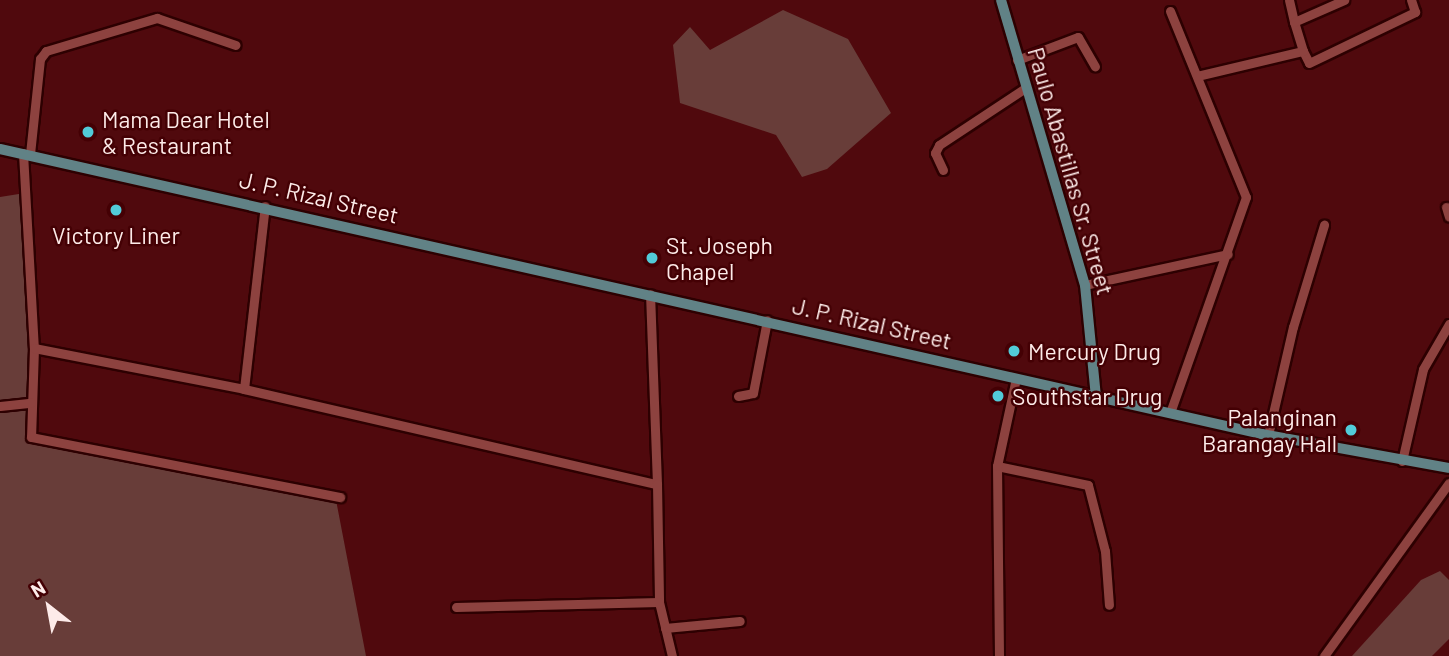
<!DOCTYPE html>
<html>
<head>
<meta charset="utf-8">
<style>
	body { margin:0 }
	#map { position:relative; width:1449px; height:656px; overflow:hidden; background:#50090d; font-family:Barlow,sans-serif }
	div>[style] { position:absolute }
	.green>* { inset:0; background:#683d39 }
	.roads { filter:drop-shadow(2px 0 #2d0001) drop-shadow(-2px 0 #2d0001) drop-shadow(0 2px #2d0001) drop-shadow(0 -2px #2d0001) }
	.minor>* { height:9px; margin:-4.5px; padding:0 4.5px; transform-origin:4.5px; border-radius:4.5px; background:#8d423f }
	.major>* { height:10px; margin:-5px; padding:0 5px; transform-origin:5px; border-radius:5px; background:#618286 }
	.dots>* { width:19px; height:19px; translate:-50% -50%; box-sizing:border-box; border:4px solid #440004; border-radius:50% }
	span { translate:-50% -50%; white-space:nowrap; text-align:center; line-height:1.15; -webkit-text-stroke:5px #440004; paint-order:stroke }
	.poi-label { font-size:23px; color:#fdebe9 }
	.left { translate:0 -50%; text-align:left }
	.right { translate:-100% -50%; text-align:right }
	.street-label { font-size:23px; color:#fdebe9 }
	.north { position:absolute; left:14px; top:572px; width:70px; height:70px; -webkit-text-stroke:5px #440004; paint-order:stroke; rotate:329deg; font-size:19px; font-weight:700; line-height:28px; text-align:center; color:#fdebe9 }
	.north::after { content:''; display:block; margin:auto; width:24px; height:32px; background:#fdebe9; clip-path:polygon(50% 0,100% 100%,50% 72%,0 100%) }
</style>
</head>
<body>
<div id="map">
	<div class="green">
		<i style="clip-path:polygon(783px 10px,848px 39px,891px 113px,827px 169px,802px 177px,776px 135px,680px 103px,673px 45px,690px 27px,710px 50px)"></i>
		<i style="clip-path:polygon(25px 193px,34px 348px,31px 403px,0 406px,0 197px)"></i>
		<i style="clip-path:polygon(31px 408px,32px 440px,336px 500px,366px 656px,0 656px,0 410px)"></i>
		<i style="clip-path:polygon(1440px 571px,1449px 580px,1449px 639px,1432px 656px,1352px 656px,1421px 580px)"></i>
	</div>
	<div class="roads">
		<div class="minor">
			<i style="left:1289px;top:0;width:23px;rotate:77deg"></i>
			<i style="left:1170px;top:11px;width:201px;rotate:67.8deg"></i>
			<i style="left:1246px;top:197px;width:229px;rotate:109.4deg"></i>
			<i style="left:1303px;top:51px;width:13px;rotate:63deg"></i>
			<i style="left:1309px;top:63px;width:118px;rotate:-25.7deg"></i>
			<i style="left:1415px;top:12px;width:13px;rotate:-108deg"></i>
			<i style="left:1017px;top:60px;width:65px;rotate:-20.7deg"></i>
			<i style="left:1078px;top:37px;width:34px;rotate:60deg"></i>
			<i style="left:1197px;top:76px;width:109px;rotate:-13.3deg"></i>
			<i style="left:1303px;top:51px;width:30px;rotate:-107deg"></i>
			<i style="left:1294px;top:22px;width:55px;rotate:-23.7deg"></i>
			<i style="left:23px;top:153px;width:195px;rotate:86.8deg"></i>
			<i style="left:34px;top:348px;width:89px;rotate:91.9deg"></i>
			<i style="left:31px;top:437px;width:315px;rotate:11deg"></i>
			<i style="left:30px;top:154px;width:96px;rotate:-84deg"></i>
			<i style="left:40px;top:59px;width:10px;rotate:-53deg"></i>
			<i style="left:46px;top:51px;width:116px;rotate:-16.6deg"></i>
			<i style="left:157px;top:18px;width:83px;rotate:18.9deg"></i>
			<i style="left:943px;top:170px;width:19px;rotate:-115deg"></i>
			<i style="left:935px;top:153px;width:9px;rotate:-63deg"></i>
			<i style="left:939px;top:145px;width:103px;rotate:-33.5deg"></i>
			<i style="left:1446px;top:207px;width:10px;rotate:73deg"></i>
			<i style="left:1085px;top:285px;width:146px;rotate:-12.2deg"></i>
			<i style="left:34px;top:348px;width:214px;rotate:11deg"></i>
			<i style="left:244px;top:389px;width:424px;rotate:13deg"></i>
			<i style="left:657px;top:484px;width:190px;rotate:-92.1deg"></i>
			<i style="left:244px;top:389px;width:184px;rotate:-83.5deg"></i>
			<i style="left:738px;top:396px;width:15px;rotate:-11deg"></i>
			<i style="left:753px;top:393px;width:74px;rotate:-79.1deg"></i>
			<i style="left:0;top:406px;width:31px;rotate:-6deg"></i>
			<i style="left:1268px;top:435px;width:111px;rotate:-77deg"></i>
			<i style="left:1293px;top:327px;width:107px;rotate:-73.1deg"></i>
			<i style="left:1402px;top:461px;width:94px;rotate:-77.1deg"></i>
			<i style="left:1423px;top:369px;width:52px;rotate:-60deg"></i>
			<i style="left:997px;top:466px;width:93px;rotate:11.8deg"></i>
			<i style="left:1088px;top:485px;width:68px;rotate:75.6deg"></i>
			<i style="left:1105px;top:551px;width:54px;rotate:85.8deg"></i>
			<i style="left:657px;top:484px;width:118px;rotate:89deg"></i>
			<i style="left:659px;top:602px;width:56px;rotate:76.5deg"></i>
			<i style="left:456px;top:607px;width:203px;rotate:-1.4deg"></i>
			<i style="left:665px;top:628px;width:75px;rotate:-5.3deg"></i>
			<i style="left:999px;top:656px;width:190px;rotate:-90.6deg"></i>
			<i style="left:997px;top:466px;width:90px;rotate:-77.8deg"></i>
			<i style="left:1324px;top:656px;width:213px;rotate:-54.2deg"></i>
		</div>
		<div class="major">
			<i style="left:1001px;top:0;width:297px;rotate:73.6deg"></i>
			<i style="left:1085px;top:285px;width:113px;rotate:84.4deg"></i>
			<i style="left:0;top:149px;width:1294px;rotate:12.73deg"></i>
			<i style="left:1262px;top:434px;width:190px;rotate:10.3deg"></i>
		</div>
	</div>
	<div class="dots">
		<i style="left:88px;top:132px;background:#52cbd8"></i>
		<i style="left:116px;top:210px;background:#52cbd8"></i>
		<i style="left:652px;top:258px;background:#52cbd8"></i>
		<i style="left:1014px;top:351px;background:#52cbd8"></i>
		<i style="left:998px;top:396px;background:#52cbd8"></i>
		<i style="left:1351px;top:430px;background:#52cbd8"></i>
	</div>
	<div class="poi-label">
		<span class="left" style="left:102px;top:132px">Mama Dear Hotel<br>&amp; Restaurant</span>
		<span style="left:116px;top:235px">Victory Liner</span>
		<span class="left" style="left:666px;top:258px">St. Joseph<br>Chapel</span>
		<span class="left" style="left:1028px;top:351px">Mercury Drug</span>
		<span class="left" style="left:1012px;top:396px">Southstar Drug</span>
		<span class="right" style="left:1337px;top:430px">Palanginan<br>Barangay Hall</span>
	</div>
	<div class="street-label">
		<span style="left:1071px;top:171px;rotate:74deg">Paulo Abastillas Sr. Street</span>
		<span style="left:319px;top:197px;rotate:13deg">J. P. Rizal Street</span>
		<span style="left:872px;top:323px;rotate:13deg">J. P. Rizal Street</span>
	</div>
	<div class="north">N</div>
</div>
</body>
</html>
